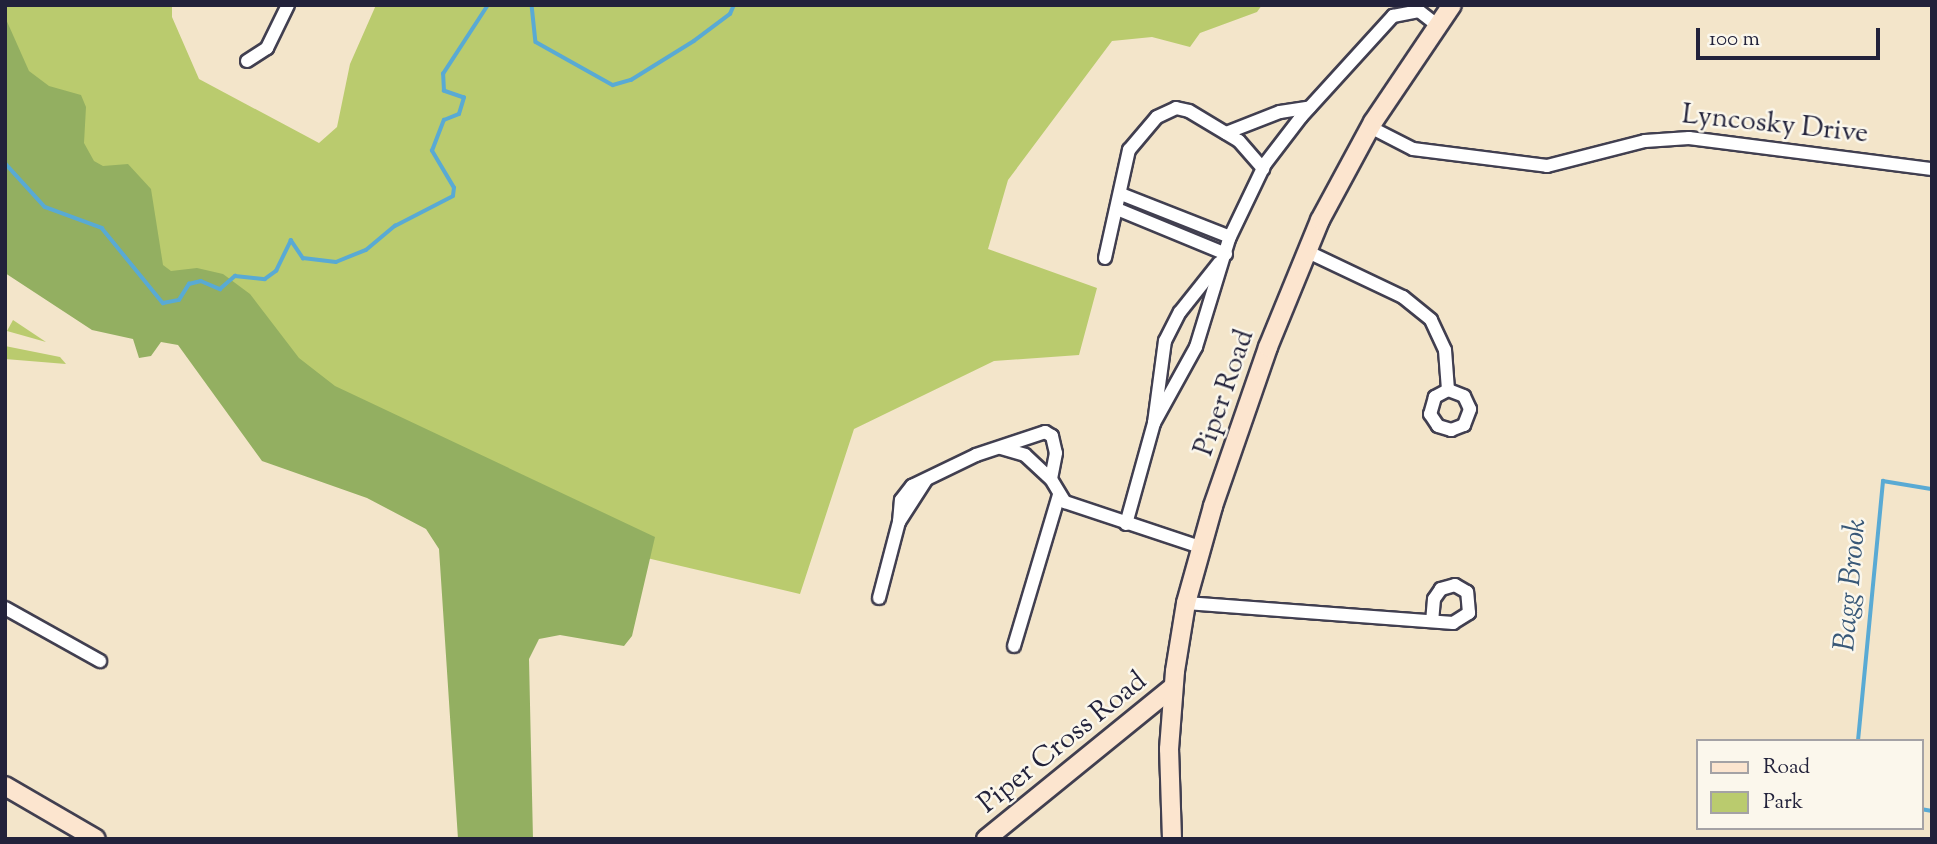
<!DOCTYPE html>
<html>
<head>
<meta charset="utf-8">
<style>
	body { margin:0 }
	#map { position:relative; width:1937px; height:844px; overflow:hidden; background:#f3e5ca; font-family:"Sorts Mill Goudy",serif }
	div>[style] { position:absolute }
	.green>* { inset:0; background:#bacb6e }
	.forest>* { inset:0; background:#93af61 }
	.stream>* { height:3.5px; margin:-1.75px; padding:0 1.75px; transform-origin:1.75px; border-radius:1.75px; background:#59aad4 }
	.roads { filter:drop-shadow(2px 0 #413f50) drop-shadow(-2px 0 #413f50) drop-shadow(0 2px #413f50) drop-shadow(0 -2px #413f50) }
	.minor>* { height:12px; margin:-6px; padding:0 6px; transform-origin:6px; border-radius:6px; background:#fff }
	.secondary>* { height:18px; margin:-9px; padding:0 9px; transform-origin:9px; border-radius:9px; background:#fce5cf }
	span { translate:-50% -50%; white-space:nowrap; text-align:center; line-height:1.15; -webkit-text-stroke:5px #fbf7ec; paint-order:stroke }
	.street-label { font-size:28px; color:#22223b }
	.water-label { font-size:30px; color:#385878; font-style:italic }
	.frame { position:absolute; inset:0; border:7px solid #22223b; pointer-events:none }
	.legend { position:absolute; left:1696px; top:739px; width:228px; height:91px; box-sizing:border-box; background:#fbf7ec; border:2px solid #a4a2a5; margin:0; padding:9px 12px; list-style:none; font-size:21px; color:#22223b }
	.legend li { display:flex; align-items:center; gap:14px; height:35px }
	.legend b { width:35px; border:2px solid #a4a2a5 }
	.scale { position:absolute; left:1696px; top:28px; width:184px; height:32px; box-sizing:border-box; border:4px solid #22223b; border-top:0; padding-left:9px; font-size:21px; line-height:24px; white-space:nowrap; color:#22223b; -webkit-text-stroke:5px #fbf7ec; paint-order:stroke }
</style>
</head>
<body>
<div id="map">
	<div class="green">
		<i style="clip-path:polygon(5px 5px,172px 5px,172px 17px,199px 79px,319px 143px,337px 127px,350px 64px,376px 5px,1262px 5px,1257px 12px,1200px 33px,1190px 47px,1152px 37px,1112px 41px,1008px 180px,988px 249px,1097px 288px,1079px 355px,994px 361px,854px 429px,800px 594px,634px 555px,246px 381px,5px 74px)"></i>
		<i style="clip-path:polygon(13px 320px,46px 342px,7px 331px)"></i>
		<i style="clip-path:polygon(5px 346px,60px 357px,66px 364px,5px 359px)"></i>
	</div>
	<div class="forest">
		<i style="clip-path:polygon(5px 17px,29px 71px,49px 86px,81px 95px,86px 107px,84px 143px,94px 161px,103px 166px,128px 164px,151px 189px,163px 265px,171px 271px,197px 268px,223px 274px,250px 294px,299px 358px,335px 386px,655px 537px,632px 636px,624px 646px,560px 635px,539px 639px,529px 659px,533px 839px,458px 839px,439px 549px,426px 529px,367px 498px,262px 461px,178px 345px,161px 342px,151px 356px,139px 358px,133px 339px,92px 330px,5px 273px)"></i>
	</div>
	<div class="stream">
		<i style="left:532px;top:5px;width:37px;rotate:84deg"></i>
		<i style="left:536px;top:42px;width:88px;rotate:29.2deg"></i>
		<i style="left:613px;top:85px;width:19px;rotate:-16deg"></i>
		<i style="left:631px;top:80px;width:74px;rotate:-31.8deg"></i>
		<i style="left:694px;top:41px;width:45px;rotate:-36.9deg"></i>
		<i style="left:730px;top:14px;width:10px;rotate:-66deg"></i>
		<i style="left:5px;top:163px;width:59px;rotate:47.7deg"></i>
		<i style="left:45px;top:207px;width:61px;rotate:20.2deg"></i>
		<i style="left:102px;top:228px;width:97px;rotate:50.9deg"></i>
		<i style="left:163px;top:303px;width:16px;rotate:-11deg"></i>
		<i style="left:179px;top:300px;width:19px;rotate:-58deg"></i>
		<i style="left:189px;top:284px;width:12px;rotate:-14deg"></i>
		<i style="left:201px;top:281px;width:21px;rotate:23deg"></i>
		<i style="left:220px;top:289px;width:20px;rotate:-41deg"></i>
		<i style="left:235px;top:276px;width:30px;rotate:6deg"></i>
		<i style="left:265px;top:279px;width:14px;rotate:-36deg"></i>
		<i style="left:276px;top:271px;width:34px;rotate:-64deg"></i>
		<i style="left:291px;top:240px;width:22px;rotate:56deg"></i>
		<i style="left:303px;top:258px;width:33px;rotate:7deg"></i>
		<i style="left:336px;top:262px;width:32px;rotate:-22deg"></i>
		<i style="left:366px;top:250px;width:38px;rotate:-40deg"></i>
		<i style="left:395px;top:226px;width:65px;rotate:-27.3deg"></i>
		<i style="left:453px;top:196px;width:8px;rotate:-83deg"></i>
		<i style="left:454px;top:188px;width:43px;rotate:-120.7deg"></i>
		<i style="left:432px;top:151px;width:33px;rotate:-69deg"></i>
		<i style="left:444px;top:120px;width:16px;rotate:-22deg"></i>
		<i style="left:459px;top:114px;width:17px;rotate:-73deg"></i>
		<i style="left:464px;top:98px;width:21px;rotate:-161deg"></i>
		<i style="left:444px;top:91px;width:17px;rotate:-93deg"></i>
		<i style="left:443px;top:74px;width:82px;rotate:-56.9deg"></i>
		<i style="left:1858px;top:741px;width:261px;rotate:-84.5deg"></i>
		<i style="left:1883px;top:481px;width:50px;rotate:9.3deg"></i>
		<i style="left:1921px;top:809px;width:11px;rotate:10deg"></i>
	</div>
	<div class="roads">
		<div class="minor">
			<i style="left:247px;top:61px;width:24px;rotate:-33deg"></i>
			<i style="left:267px;top:48px;width:48px;rotate:-64deg"></i>
			<i style="left:1370px;top:127px;width:48px;rotate:27.1deg"></i>
			<i style="left:1413px;top:149px;width:135px;rotate:7.2deg"></i>
			<i style="left:1547px;top:166px;width:101px;rotate:-14.3deg"></i>
			<i style="left:1645px;top:141px;width:44px;rotate:-3.9deg"></i>
			<i style="left:1689px;top:138px;width:245px;rotate:7.3deg"></i>
			<i style="left:1226px;top:133px;width:58px;rotate:-21.3deg"></i>
			<i style="left:1280px;top:112px;width:30px;rotate:-9deg"></i>
			<i style="left:1121px;top:194px;width:117px;rotate:21.5deg"></i>
			<i style="left:1117px;top:209px;width:118px;rotate:22.4deg"></i>
			<i style="left:1306px;top:251px;width:107px;rotate:25.4deg"></i>
			<i style="left:1403px;top:297px;width:36px;rotate:39deg"></i>
			<i style="left:1431px;top:320px;width:33px;rotate:65deg"></i>
			<i style="left:1445px;top:350px;width:40px;rotate:85.7deg"></i>
			<i style="left:1448px;top:390px;width:15px;rotate:152deg"></i>
			<i style="left:1435px;top:397px;width:18px;rotate:106deg"></i>
			<i style="left:1430px;top:414px;width:14px;rotate:56deg"></i>
			<i style="left:1438px;top:426px;width:14px;rotate:17deg"></i>
			<i style="left:1451px;top:430px;width:14px;rotate:-21deg"></i>
			<i style="left:1464px;top:425px;width:17px;rotate:-69deg"></i>
			<i style="left:1470px;top:409px;width:14px;rotate:-115deg"></i>
			<i style="left:1464px;top:396px;width:17px;rotate:-159deg"></i>
			<i style="left:1105px;top:258px;width:111px;rotate:-77.5deg"></i>
			<i style="left:1129px;top:150px;width:43px;rotate:-49.7deg"></i>
			<i style="left:1157px;top:117px;width:21px;rotate:-25deg"></i>
			<i style="left:1176px;top:108px;width:13px;rotate:13deg"></i>
			<i style="left:1189px;top:111px;width:58px;rotate:31deg"></i>
			<i style="left:1239px;top:141px;width:37px;rotate:49deg"></i>
			<i style="left:1154px;top:423px;width:87px;rotate:-61.1deg"></i>
			<i style="left:1196px;top:347px;width:113px;rotate:-73deg"></i>
			<i style="left:1229px;top:239px;width:83px;rotate:-64.4deg"></i>
			<i style="left:1265px;top:164px;width:59px;rotate:-52.5deg"></i>
			<i style="left:1301px;top:117px;width:137px;rotate:-47.7deg"></i>
			<i style="left:1393px;top:16px;width:26px;rotate:-11deg"></i>
			<i style="left:1419px;top:11px;width:24px;rotate:38deg"></i>
			<i style="left:1001px;top:448px;width:25px;rotate:16deg"></i>
			<i style="left:1025px;top:455px;width:35px;rotate:43deg"></i>
			<i style="left:926px;top:480px;width:50px;rotate:122.7deg"></i>
			<i style="left:899px;top:522px;width:22px;rotate:-85deg"></i>
			<i style="left:901px;top:500px;width:18px;rotate:-52deg"></i>
			<i style="left:912px;top:486px;width:71px;rotate:-25.8deg"></i>
			<i style="left:976px;top:455px;width:73px;rotate:-18.4deg"></i>
			<i style="left:1045px;top:432px;width:8px;rotate:30deg"></i>
			<i style="left:1052px;top:436px;width:17px;rotate:77deg"></i>
			<i style="left:1056px;top:453px;width:26px;rotate:101deg"></i>
			<i style="left:1051px;top:479px;width:27px;rotate:59deg"></i>
			<i style="left:1065px;top:502px;width:142px;rotate:18.4deg"></i>
			<i style="left:1126px;top:524px;width:105px;rotate:-74.5deg"></i>
			<i style="left:1154px;top:423px;width:83px;rotate:-82.4deg"></i>
			<i style="left:1165px;top:341px;width:33px;rotate:-63deg"></i>
			<i style="left:1180px;top:312px;width:63px;rotate:-51.5deg"></i>
			<i style="left:879px;top:598px;width:79px;rotate:-75.3deg"></i>
			<i style="left:1186px;top:603px;width:268px;rotate:4.3deg"></i>
			<i style="left:1453px;top:623px;width:19px;rotate:-32deg"></i>
			<i style="left:1469px;top:613px;width:21px;rotate:-95deg"></i>
			<i style="left:1467px;top:592px;width:14px;rotate:-150deg"></i>
			<i style="left:1455px;top:585px;width:15px;rotate:164deg"></i>
			<i style="left:1441px;top:589px;width:12px;rotate:125deg"></i>
			<i style="left:1434px;top:599px;width:22px;rotate:95deg"></i>
			<i style="left:5px;top:608px;width:109px;rotate:29.2deg"></i>
			<i style="left:1014px;top:646px;width:158px;rotate:-73.4deg"></i>
		</div>
		<div class="secondary">
			<i style="left:5px;top:786px;width:105px;rotate:30.2deg"></i>
			<i style="left:986px;top:839px;width:241px;rotate:-39.1deg"></i>
			<i style="left:1172px;top:839px;width:90px;rotate:-91.9deg"></i>
			<i style="left:1169px;top:749px;width:78px;rotate:-85.6deg"></i>
			<i style="left:1175px;top:671px;width:69px;rotate:-80.8deg"></i>
			<i style="left:1186px;top:603px;width:101px;rotate:-74.4deg"></i>
			<i style="left:1213px;top:506px;width:168px;rotate:-70.9deg"></i>
			<i style="left:1268px;top:347px;width:137px;rotate:-67.7deg"></i>
			<i style="left:1320px;top:220px;width:111px;rotate:-61.6deg"></i>
			<i style="left:1373px;top:122px;width:141px;rotate:-56deg"></i>
		</div>
	</div>
	<div class="street-label">
		<span style="left:1775px;top:125px;rotate:6deg">Lyncosky Drive</span>
		<span style="left:1225px;top:393px;rotate:-71deg">Piper Road</span>
		<span style="left:1063px;top:743px;rotate:-39deg">Piper Cross Road</span>
	</div>
	<div class="water-label">
		<span style="left:1852px;top:585px;rotate:-85deg">Bagg Brook</span>
	</div>
	<div class="frame"></div>
	<ul class="legend">
	<li><b style="height:9px;background:#fce5cf"></b>Road</li>
	<li><b style="height:19px;background:#bacb6e"></b>Park</li>
	</ul>
	<div class="scale">100 m</div>
</div>
</body>
</html>
